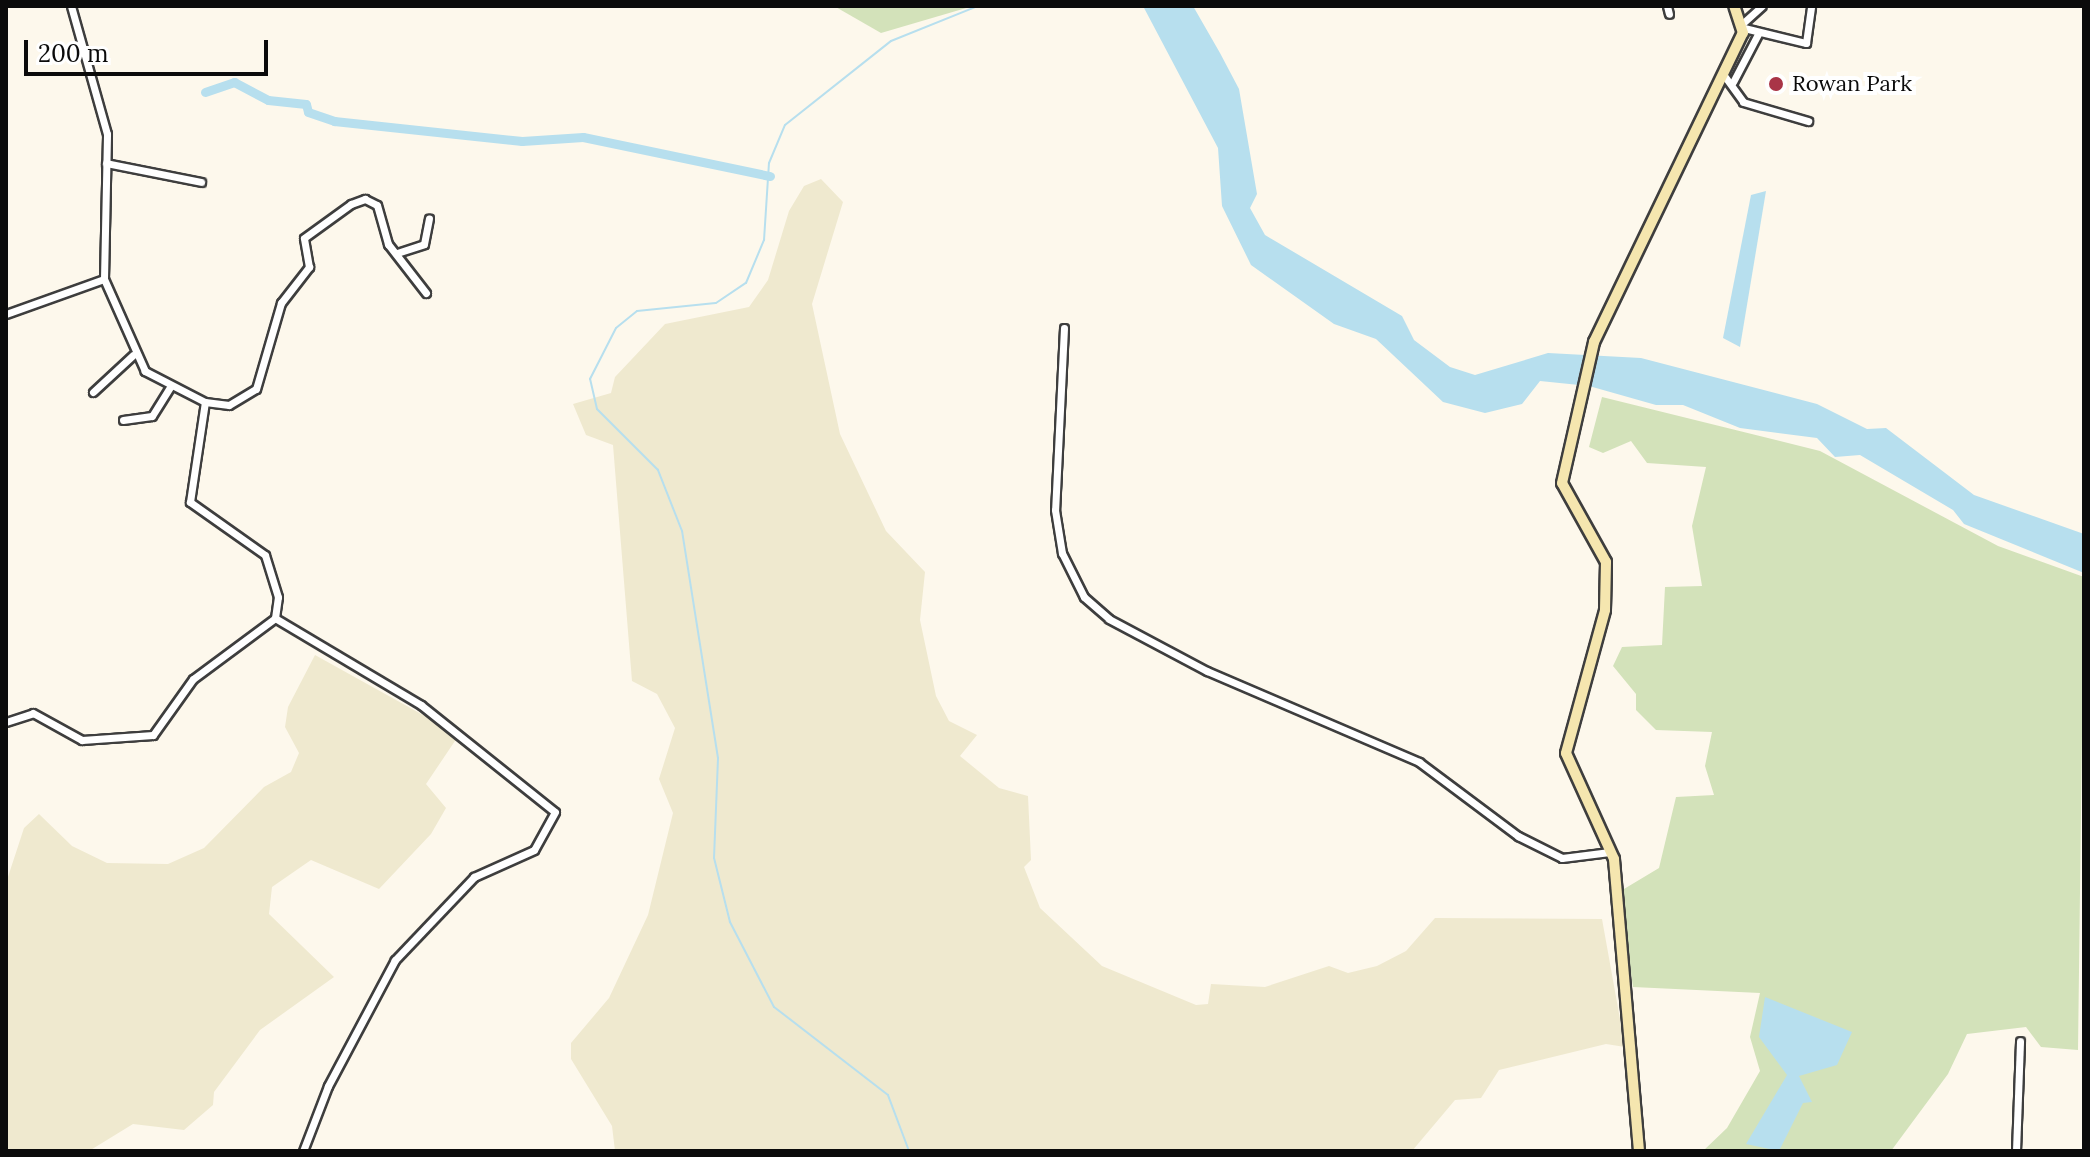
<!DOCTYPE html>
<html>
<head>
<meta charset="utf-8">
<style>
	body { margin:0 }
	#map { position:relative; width:2090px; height:1157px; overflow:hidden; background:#fdf8ec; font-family:Lora,serif }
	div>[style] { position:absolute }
	.farmland>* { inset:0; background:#efe9cf }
	.green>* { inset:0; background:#d3e2ba }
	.water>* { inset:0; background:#b7dfee }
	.stream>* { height:2px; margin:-1px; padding:0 1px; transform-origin:1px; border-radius:1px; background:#b7dfee }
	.canal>* { height:9px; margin:-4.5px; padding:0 4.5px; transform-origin:4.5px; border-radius:4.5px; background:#b7dfee }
	.roads { filter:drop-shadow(2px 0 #3e3e3e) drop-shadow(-2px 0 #3e3e3e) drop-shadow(0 2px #3e3e3e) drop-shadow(0 -2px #3e3e3e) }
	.street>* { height:7px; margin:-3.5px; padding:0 3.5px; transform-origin:3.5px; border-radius:3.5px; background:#fff }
	.secondary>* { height:10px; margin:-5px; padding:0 5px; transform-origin:5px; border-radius:5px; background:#f5e6af }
	.dots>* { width:22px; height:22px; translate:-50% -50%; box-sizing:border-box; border:4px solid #fff; border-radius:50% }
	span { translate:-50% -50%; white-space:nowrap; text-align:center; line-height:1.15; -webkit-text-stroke:8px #fff; paint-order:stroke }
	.poi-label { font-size:22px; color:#0b0b0b }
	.left { translate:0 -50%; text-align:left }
	.frame { position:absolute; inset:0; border:8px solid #0b0b0b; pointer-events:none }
	.scale { position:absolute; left:24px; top:40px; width:244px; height:36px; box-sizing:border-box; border:4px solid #0b0b0b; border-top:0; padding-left:10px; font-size:24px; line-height:28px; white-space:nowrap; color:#0b0b0b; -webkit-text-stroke:6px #fff; paint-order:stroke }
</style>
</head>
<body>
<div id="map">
	<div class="farmland">
		<i style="clip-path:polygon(821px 179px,843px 202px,812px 304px,840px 434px,886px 531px,925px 572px,920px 620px,936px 696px,949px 721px,977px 735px,960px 756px,999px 788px,1028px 796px,1031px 860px,1024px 867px,1040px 908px,1102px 966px,1196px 1005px,1208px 1004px,1211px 984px,1265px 987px,1329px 966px,1348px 973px,1377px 966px,1406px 951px,1435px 918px,1602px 919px,1625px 1047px,1606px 1044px,1499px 1070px,1481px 1098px,1455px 1100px,1412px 1151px,615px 1151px,612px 1126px,571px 1059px,571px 1043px,609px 998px,648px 915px,673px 813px,659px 779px,675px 728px,657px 694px,632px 681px,613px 445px,586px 435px,573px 404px,611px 393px,615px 377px,665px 324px,749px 307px,768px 280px,789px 211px,804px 186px)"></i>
		<i style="clip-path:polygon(315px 655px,459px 735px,426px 784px,446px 808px,431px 834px,379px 889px,311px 860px,272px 887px,269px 914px,334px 977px,260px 1030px,214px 1092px,213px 1105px,184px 1130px,133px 1124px,89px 1151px,6px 1151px,6px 883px,24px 828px,39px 814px,72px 846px,107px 863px,168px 864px,204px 848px,264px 787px,291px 772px,299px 753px,285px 727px,288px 707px)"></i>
	</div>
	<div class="green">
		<i style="clip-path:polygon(834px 6px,973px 6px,881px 33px)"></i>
		<i style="clip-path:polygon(1602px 397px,1820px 451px,1998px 546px,2084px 577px,2078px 1050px,2041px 1047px,2026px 1027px,1967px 1034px,1948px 1074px,1891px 1151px,1703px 1151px,1727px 1128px,1760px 1071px,1750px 1037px,1760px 993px,1633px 987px,1619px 892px,1659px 868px,1676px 797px,1714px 795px,1705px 766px,1712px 732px,1656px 730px,1636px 710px,1636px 694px,1613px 666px,1622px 647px,1662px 645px,1665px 587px,1702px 586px,1692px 526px,1706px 467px,1647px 463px,1631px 441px,1603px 453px,1589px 447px)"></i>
	</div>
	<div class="water">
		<i style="clip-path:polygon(1143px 6px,1193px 6px,1220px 53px,1239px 89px,1257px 194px,1250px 208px,1265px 235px,1402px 316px,1414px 340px,1450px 367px,1475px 375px,1548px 353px,1641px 358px,1817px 404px,1867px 429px,1886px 428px,1974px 495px,2084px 534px,2084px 573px,1964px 524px,1953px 510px,1860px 455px,1835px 457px,1817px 438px,1740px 428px,1683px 405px,1656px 405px,1589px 386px,1540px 381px,1522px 404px,1485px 413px,1443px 402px,1376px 339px,1334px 324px,1251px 265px,1222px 206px,1218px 148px)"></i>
		<i style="clip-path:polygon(1766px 191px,1740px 347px,1723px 338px,1751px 195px)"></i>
		<i style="clip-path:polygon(1765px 997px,1852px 1032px,1837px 1065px,1799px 1076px,1812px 1102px,1803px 1103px,1779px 1151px,1746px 1144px,1787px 1075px,1759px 1037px)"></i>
	</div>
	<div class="stream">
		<i style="left:909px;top:1151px;width:60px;rotate:-110.6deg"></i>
		<i style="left:888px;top:1095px;width:144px;rotate:-142.3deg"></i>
		<i style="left:774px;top:1007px;width:96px;rotate:-117.4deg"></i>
		<i style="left:730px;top:922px;width:66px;rotate:-104deg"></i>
		<i style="left:714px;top:858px;width:100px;rotate:-87.7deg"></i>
		<i style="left:718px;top:758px;width:230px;rotate:-99deg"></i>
		<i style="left:682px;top:531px;width:66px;rotate:-111.5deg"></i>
		<i style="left:658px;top:470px;width:86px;rotate:-135deg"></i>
		<i style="left:597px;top:409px;width:31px;rotate:-103deg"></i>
		<i style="left:590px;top:379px;width:57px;rotate:-63deg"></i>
		<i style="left:616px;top:328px;width:27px;rotate:-39deg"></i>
		<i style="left:637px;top:311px;width:79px;rotate:-5.8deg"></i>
		<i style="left:716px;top:303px;width:36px;rotate:-34deg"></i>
		<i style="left:746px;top:283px;width:47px;rotate:-67.3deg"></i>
		<i style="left:764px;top:240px;width:77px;rotate:-86.3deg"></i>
		<i style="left:769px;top:163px;width:41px;rotate:-67.2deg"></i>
		<i style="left:785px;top:125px;width:135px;rotate:-38.4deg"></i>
		<i style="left:891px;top:41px;width:94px;rotate:-21.9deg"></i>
	</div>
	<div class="canal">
		<i style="left:205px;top:92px;width:31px;rotate:-19deg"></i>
		<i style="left:234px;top:82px;width:38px;rotate:28deg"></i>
		<i style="left:268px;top:100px;width:38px;rotate:6deg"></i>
		<i style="left:306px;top:104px;width:8px;rotate:76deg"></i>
		<i style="left:308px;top:112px;width:28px;rotate:19deg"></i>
		<i style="left:334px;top:121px;width:189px;rotate:6.1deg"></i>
		<i style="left:522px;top:141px;width:61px;rotate:-3.8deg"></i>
		<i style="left:583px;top:137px;width:191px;rotate:11.8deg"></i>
	</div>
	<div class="roads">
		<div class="street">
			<i style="left:1667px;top:6px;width:8px;rotate:76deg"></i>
			<i style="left:1743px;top:23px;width:25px;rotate:-42deg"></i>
			<i style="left:1744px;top:28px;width:64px;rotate:13.6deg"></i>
			<i style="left:1806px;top:43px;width:37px;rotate:-82deg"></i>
			<i style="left:1723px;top:74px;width:34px;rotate:54deg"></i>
			<i style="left:1743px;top:102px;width:68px;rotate:16.3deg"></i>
			<i style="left:1733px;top:82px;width:56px;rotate:-62.5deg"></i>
			<i style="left:106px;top:163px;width:97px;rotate:11.3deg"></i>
			<i style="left:397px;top:253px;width:28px;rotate:-18deg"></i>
			<i style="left:424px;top:244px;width:26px;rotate:-79deg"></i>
			<i style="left:6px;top:314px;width:104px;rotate:-19.7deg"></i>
			<i style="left:104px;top:279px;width:145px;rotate:-88.8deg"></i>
			<i style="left:107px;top:134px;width:133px;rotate:-105.7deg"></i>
			<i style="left:1064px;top:328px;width:182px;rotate:92.8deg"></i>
			<i style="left:1055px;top:510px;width:44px;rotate:80.8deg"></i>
			<i style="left:1062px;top:553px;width:49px;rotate:63.4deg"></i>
			<i style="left:1084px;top:597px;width:33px;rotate:41deg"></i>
			<i style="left:1109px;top:619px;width:111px;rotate:28deg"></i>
			<i style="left:1207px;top:671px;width:231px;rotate:23.2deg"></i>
			<i style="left:1419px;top:762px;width:124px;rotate:36.8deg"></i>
			<i style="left:1518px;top:836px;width:49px;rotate:26.6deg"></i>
			<i style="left:1562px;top:858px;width:48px;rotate:-7.1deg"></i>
			<i style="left:93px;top:392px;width:54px;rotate:-42.8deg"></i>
			<i style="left:205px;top:402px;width:24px;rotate:7deg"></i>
			<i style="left:229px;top:405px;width:31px;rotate:-31deg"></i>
			<i style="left:256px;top:389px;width:90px;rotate:-73.8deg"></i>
			<i style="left:281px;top:303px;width:46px;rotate:-52.1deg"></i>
			<i style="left:309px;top:267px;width:29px;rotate:-100deg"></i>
			<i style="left:304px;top:238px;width:58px;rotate:-35.9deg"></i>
			<i style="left:351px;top:204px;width:15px;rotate:-20deg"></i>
			<i style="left:365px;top:199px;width:13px;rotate:27deg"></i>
			<i style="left:377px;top:205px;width:41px;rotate:74.2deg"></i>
			<i style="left:388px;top:244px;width:62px;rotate:52.2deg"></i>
			<i style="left:123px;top:420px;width:29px;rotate:-8deg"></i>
			<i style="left:152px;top:416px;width:34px;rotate:-58deg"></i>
			<i style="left:275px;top:618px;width:170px;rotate:30.8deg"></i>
			<i style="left:421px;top:705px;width:171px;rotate:38.6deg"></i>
			<i style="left:555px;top:812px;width:43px;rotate:118.9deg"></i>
			<i style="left:534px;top:850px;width:66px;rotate:155.8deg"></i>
			<i style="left:474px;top:877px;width:115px;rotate:133.6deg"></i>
			<i style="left:395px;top:960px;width:143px;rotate:118deg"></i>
			<i style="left:328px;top:1086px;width:70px;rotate:111deg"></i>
			<i style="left:6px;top:722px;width:28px;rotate:-18deg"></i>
			<i style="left:33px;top:713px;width:56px;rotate:28.9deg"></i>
			<i style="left:82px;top:740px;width:71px;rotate:-4deg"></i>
			<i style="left:153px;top:735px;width:69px;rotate:-54.5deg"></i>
			<i style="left:193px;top:679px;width:102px;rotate:-36.6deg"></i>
			<i style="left:275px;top:618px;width:21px;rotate:-82deg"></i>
			<i style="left:278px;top:597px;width:44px;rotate:-107.2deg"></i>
			<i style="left:265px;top:555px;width:92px;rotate:-144.8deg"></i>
			<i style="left:190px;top:502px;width:101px;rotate:-81.5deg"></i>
			<i style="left:205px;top:402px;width:68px;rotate:-152.7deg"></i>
			<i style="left:145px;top:371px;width:101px;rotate:-114deg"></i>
			<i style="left:2016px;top:1151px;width:110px;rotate:-87.9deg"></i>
		</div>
		<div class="secondary">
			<i style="left:1639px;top:1151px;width:293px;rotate:-94.9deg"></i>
			<i style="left:1614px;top:859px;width:116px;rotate:-114.4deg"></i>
			<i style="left:1566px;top:753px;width:148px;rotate:-74.7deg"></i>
			<i style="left:1605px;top:610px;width:48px;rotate:-88.8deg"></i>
			<i style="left:1606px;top:562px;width:90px;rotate:-119.1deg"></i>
			<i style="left:1562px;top:483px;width:145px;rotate:-77.2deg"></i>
			<i style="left:1594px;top:342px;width:343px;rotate:-64.3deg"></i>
			<i style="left:1743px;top:33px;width:28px;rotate:-108deg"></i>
		</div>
	</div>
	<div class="dots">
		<i style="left:1776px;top:84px;background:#a93547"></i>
	</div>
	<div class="poi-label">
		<span class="left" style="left:1792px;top:84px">Rowan Park</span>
	</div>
	<div class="frame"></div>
	<div class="scale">200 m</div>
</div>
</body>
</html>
